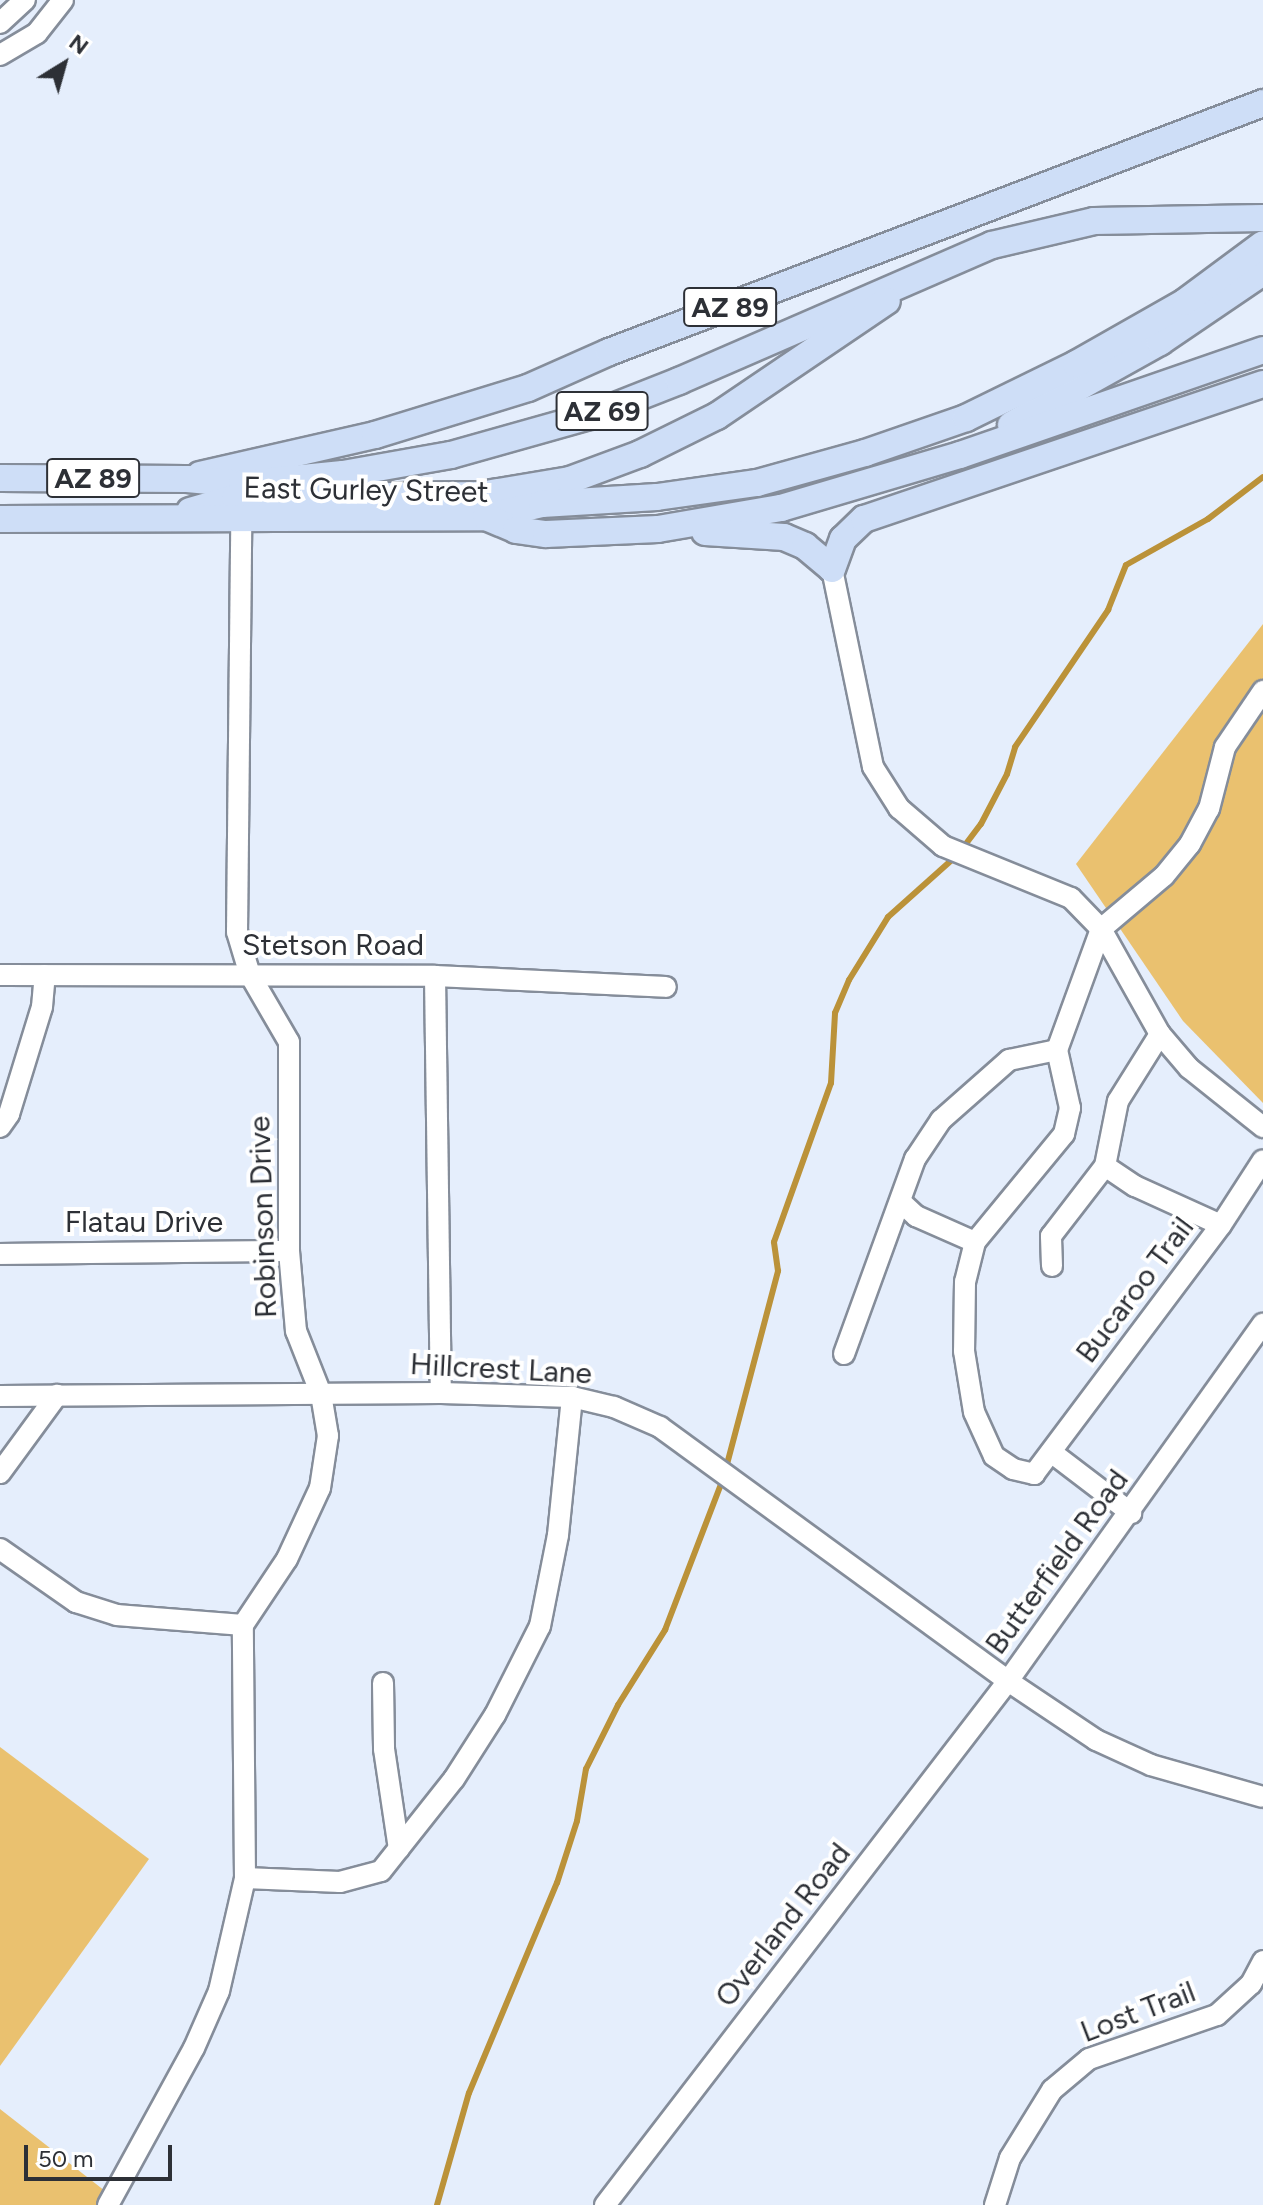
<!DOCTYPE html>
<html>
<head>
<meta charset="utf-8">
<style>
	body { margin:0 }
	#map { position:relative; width:1263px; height:2205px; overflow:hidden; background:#e5eefc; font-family:Figtree,sans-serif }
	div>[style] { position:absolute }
	.green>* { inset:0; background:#eac16f }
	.stream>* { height:6px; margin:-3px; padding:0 3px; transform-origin:3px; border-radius:3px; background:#bb9239 }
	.roads { filter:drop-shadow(2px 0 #858d9a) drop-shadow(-2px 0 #858d9a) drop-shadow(0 2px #858d9a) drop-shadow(0 -2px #858d9a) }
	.minor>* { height:20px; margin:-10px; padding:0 10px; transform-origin:10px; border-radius:10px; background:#fff }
	.major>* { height:26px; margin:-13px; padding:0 13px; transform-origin:13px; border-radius:13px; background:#cedef7 }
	span { translate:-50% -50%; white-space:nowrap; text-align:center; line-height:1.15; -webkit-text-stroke:8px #fff; paint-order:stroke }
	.shield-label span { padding:2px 6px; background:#fff; border:2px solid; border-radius:6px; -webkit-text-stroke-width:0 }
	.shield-label { font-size:28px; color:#2d3036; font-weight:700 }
	.street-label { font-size:30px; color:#2d3036 }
	.north { position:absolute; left:24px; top:24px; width:80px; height:80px; -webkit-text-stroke:6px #fff; paint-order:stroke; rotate:37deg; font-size:22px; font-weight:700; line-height:32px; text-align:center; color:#2d3036 }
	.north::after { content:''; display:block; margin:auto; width:28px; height:36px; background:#2d3036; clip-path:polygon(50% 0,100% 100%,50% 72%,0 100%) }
	.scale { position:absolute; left:24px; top:2145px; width:148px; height:36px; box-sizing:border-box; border:4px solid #2d3036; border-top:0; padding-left:10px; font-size:24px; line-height:28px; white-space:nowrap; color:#2d3036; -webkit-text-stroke:6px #fff; paint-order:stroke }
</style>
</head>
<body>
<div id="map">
	<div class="green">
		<i style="clip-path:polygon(1263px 624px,1263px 1103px,1183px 1021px,1076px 864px)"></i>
		<i style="clip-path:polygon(0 1747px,149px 1859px,0 2066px)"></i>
		<i style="clip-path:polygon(0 2109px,105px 2191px,97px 2205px,0 2205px)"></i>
	</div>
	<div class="stream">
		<i style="left:962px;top:849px;width:31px;rotate:-53deg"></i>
		<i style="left:981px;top:824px;width:56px;rotate:-62.5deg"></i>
		<i style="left:1007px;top:774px;width:28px;rotate:-73deg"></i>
		<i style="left:1015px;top:747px;width:166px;rotate:-55.8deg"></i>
		<i style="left:1108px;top:610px;width:48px;rotate:-68.2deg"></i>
		<i style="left:1126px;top:565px;width:94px;rotate:-29.3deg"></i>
		<i style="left:1208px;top:519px;width:69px;rotate:-37.4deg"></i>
		<i style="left:726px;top:1468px;width:204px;rotate:-75.2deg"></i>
		<i style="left:778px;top:1271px;width:29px;rotate:-98deg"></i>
		<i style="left:774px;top:1242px;width:169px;rotate:-70.3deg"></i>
		<i style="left:831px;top:1083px;width:70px;rotate:-86.7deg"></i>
		<i style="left:835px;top:1013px;width:36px;rotate:-67deg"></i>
		<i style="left:849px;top:980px;width:74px;rotate:-58.2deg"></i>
		<i style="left:888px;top:917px;width:90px;rotate:-41.8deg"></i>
		<i style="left:437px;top:2205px;width:116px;rotate:-74.1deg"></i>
		<i style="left:469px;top:2093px;width:228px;rotate:-67.3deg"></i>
		<i style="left:557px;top:1883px;width:65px;rotate:-72.1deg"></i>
		<i style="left:577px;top:1821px;width:53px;rotate:-80.2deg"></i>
		<i style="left:586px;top:1769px;width:72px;rotate:-63.4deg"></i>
		<i style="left:618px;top:1705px;width:89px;rotate:-57.9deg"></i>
		<i style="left:665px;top:1630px;width:162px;rotate:-69deg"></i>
	</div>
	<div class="roads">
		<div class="minor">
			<i style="left:0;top:23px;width:34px;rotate:-43deg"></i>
			<i style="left:0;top:55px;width:43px;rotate:-30.7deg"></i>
			<i style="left:37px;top:33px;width:42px;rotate:-51.8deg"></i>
			<i style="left:832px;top:569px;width:202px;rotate:78.3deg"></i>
			<i style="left:873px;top:767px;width:49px;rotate:57.6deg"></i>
			<i style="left:899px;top:808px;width:58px;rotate:40.8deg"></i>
			<i style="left:943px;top:846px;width:138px;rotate:22.1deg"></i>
			<i style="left:1071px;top:898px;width:43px;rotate:45.9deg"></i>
			<i style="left:1101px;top:929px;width:120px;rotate:60.7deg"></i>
			<i style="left:1160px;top:1034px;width:45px;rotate:49.5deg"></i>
			<i style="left:1189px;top:1068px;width:95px;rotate:38.6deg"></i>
			<i style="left:0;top:975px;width:435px;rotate:0.1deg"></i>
			<i style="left:435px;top:976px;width:231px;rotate:2.7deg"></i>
			<i style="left:435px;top:976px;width:417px;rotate:89.2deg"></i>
			<i style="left:0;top:1127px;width:16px;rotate:-55deg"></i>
			<i style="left:9px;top:1114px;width:112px;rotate:-72.9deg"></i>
			<i style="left:42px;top:1007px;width:32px;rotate:-85deg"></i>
			<i style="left:1105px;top:1166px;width:36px;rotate:34deg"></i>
			<i style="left:1135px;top:1186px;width:94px;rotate:24.4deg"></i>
			<i style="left:901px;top:1202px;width:21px;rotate:43deg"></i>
			<i style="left:916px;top:1216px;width:64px;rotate:23.8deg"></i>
			<i style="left:975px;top:1242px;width:41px;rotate:104deg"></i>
			<i style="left:965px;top:1282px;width:69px;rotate:90.8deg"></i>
			<i style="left:964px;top:1351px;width:62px;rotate:80.7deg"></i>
			<i style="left:974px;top:1412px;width:48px;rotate:65.6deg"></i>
			<i style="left:994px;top:1456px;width:23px;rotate:34deg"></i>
			<i style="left:1013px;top:1469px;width:22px;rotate:13deg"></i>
			<i style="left:1034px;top:1474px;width:311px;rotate:-53.1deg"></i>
			<i style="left:1221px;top:1225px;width:77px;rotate:-57.1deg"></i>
			<i style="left:975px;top:1242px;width:140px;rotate:-50.5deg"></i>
			<i style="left:1064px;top:1134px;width:27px;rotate:-77deg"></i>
			<i style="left:1070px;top:1108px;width:59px;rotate:-102.6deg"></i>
			<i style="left:1057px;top:1050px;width:129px;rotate:-70deg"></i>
			<i style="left:1101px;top:929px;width:82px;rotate:-40.1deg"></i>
			<i style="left:1164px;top:876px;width:41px;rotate:-50.9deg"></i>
			<i style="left:1190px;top:844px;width:40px;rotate:-62deg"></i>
			<i style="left:1209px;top:809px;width:64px;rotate:-75.5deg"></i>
			<i style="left:1225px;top:747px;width:68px;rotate:-55.8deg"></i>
			<i style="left:0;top:1254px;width:289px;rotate:-0.6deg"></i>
			<i style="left:1052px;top:1266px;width:30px;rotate:-92deg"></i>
			<i style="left:1051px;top:1236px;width:88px;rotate:-52.4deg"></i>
			<i style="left:1105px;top:1166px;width:66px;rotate:-78.7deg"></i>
			<i style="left:1118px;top:1101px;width:79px;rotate:-57.9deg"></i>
			<i style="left:844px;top:1354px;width:208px;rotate:-70deg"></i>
			<i style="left:915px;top:1159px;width:47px;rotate:-56.3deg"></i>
			<i style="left:941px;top:1120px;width:91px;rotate:-41.4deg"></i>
			<i style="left:1009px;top:1060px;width:49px;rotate:-11.8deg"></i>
			<i style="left:0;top:1396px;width:441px;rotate:-0.4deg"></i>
			<i style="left:441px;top:1393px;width:131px;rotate:1.7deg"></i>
			<i style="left:572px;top:1397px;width:43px;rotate:13.4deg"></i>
			<i style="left:614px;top:1407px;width:50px;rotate:23.5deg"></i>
			<i style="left:660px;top:1427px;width:431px;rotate:36.1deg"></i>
			<i style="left:1008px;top:1681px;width:106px;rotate:33.8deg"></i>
			<i style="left:1096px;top:1740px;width:60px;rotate:24.4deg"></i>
			<i style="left:1151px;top:1765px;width:116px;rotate:15.9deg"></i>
			<i style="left:1051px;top:1452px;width:101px;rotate:37.3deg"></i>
			<i style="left:0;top:1473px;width:97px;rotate:-53.8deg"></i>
			<i style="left:0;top:1549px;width:93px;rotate:34.9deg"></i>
			<i style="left:76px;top:1602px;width:43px;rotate:17.6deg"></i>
			<i style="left:117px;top:1615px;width:126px;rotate:4.5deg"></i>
			<i style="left:383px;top:1683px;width:66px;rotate:89.1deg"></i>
			<i style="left:384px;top:1749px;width:101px;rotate:81.5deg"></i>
			<i style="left:245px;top:1878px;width:95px;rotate:2.4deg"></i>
			<i style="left:340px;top:1882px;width:42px;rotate:-15deg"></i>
			<i style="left:381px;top:1871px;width:117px;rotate:-51.6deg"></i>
			<i style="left:454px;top:1779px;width:76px;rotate:-57.4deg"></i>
			<i style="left:495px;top:1715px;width:100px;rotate:-63.2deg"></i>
			<i style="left:540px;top:1626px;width:93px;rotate:-78.8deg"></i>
			<i style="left:558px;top:1535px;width:139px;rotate:-84.2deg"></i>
			<i style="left:108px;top:2205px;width:179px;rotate:-61.3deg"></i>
			<i style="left:194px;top:2048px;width:62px;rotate:-66.3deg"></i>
			<i style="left:219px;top:1991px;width:116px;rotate:-77deg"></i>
			<i style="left:245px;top:1878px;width:253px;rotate:-90.5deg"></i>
			<i style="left:243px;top:1625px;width:79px;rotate:-56.3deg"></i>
			<i style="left:287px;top:1559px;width:78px;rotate:-65.1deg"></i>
			<i style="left:320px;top:1488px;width:53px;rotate:-81.3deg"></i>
			<i style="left:328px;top:1436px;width:43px;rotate:-99.5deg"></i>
			<i style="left:321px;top:1394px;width:68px;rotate:-111.6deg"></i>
			<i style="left:296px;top:1331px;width:80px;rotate:-95deg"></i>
			<i style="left:289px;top:1251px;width:209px;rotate:-90deg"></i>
			<i style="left:289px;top:1042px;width:78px;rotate:-120.2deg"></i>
			<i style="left:250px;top:975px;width:45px;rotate:-106.8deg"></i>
			<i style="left:237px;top:932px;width:413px;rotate:-89.4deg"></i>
			<i style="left:605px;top:2205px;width:661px;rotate:-52.44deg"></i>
			<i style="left:1008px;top:1681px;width:439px;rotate:-54.5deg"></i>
			<i style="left:995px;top:2205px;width:49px;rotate:-72.3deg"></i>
			<i style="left:1010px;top:2158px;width:80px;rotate:-58.3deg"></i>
			<i style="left:1052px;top:2090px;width:48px;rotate:-40deg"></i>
			<i style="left:1089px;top:2059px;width:135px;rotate:-19deg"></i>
			<i style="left:1217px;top:2015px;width:46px;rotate:-42.4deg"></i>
			<i style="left:1251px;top:1984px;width:26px;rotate:-62deg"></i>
		</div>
		<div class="major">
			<i style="left:1011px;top:425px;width:171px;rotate:-29.1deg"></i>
			<i style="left:1160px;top:342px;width:125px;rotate:-34.2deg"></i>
			<i style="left:200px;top:475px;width:180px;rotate:-12.9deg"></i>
			<i style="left:375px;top:435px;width:160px;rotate:-17.1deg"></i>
			<i style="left:528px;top:388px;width:89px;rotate:-24deg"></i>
			<i style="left:609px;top:352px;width:700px;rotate:-20.84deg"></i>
			<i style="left:0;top:478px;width:187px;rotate:0.3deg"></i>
			<i style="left:187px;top:479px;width:55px;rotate:5.2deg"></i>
			<i style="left:242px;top:484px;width:101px;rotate:-5.7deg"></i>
			<i style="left:343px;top:474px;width:110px;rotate:-10deg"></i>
			<i style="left:451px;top:455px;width:144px;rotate:-15.7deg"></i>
			<i style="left:590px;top:416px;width:96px;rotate:-21.5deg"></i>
			<i style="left:679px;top:381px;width:341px;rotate:-23.5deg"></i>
			<i style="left:992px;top:245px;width:105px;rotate:-13.2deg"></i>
			<i style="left:1094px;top:221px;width:169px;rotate:-1deg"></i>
			<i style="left:190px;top:511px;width:47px;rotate:-16.1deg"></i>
			<i style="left:235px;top:498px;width:245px;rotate:-0.7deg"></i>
			<i style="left:480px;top:495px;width:91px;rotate:-9.5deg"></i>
			<i style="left:570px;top:480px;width:75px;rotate:-20.4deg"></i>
			<i style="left:640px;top:454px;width:86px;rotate:-26.3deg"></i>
			<i style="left:717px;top:416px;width:205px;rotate:-34.1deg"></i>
			<i style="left:486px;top:517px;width:57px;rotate:-13.1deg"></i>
			<i style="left:542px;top:504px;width:115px;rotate:-3.5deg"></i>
			<i style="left:657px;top:497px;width:101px;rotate:-8deg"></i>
			<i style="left:757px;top:483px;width:112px;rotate:-15.5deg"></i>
			<i style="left:865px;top:453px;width:107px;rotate:-19.1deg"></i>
			<i style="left:966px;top:418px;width:123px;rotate:-26.1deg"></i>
			<i style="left:1076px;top:364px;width:125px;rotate:-29.6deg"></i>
			<i style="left:1185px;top:302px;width:97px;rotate:-36.6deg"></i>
			<i style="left:0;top:519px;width:486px;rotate:-0.2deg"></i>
			<i style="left:486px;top:517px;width:33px;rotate:23deg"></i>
			<i style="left:516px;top:530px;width:30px;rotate:8deg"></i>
			<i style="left:546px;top:534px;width:112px;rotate:-2.6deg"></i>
			<i style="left:658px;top:529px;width:125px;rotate:-9.7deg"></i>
			<i style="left:781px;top:508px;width:187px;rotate:-16.5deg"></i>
			<i style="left:960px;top:455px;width:321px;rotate:-19.1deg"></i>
			<i style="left:705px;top:532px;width:79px;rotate:3.6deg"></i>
			<i style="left:784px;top:537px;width:23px;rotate:23deg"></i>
			<i style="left:805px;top:546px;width:35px;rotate:40deg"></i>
			<i style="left:832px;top:569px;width:32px;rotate:-70deg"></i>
			<i style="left:843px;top:539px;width:29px;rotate:-44deg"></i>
			<i style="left:864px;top:519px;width:421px;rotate:-18.7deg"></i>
		</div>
	</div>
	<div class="shield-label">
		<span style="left:730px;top:307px">AZ 89</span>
		<span style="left:602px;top:411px">AZ 69</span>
		<span style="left:93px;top:478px">AZ 89</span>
	</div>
	<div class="street-label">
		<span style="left:366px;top:490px;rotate:1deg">East Gurley Street</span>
		<span style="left:333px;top:945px">Stetson Road</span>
		<span style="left:263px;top:1217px;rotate:-92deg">Robinson Drive</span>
		<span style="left:144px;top:1222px">Flatau Drive</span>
		<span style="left:1135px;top:1290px;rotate:-53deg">Bucaroo Trail</span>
		<span style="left:501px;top:1369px;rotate:3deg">Hillcrest Lane</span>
		<span style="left:1057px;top:1562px;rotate:-54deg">Butterfield Road</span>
		<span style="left:783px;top:1925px;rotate:-52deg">Overland Road</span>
		<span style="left:1138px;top:2012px;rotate:-21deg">Lost Trail</span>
	</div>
	<div class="north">N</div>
	<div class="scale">50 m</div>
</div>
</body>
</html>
